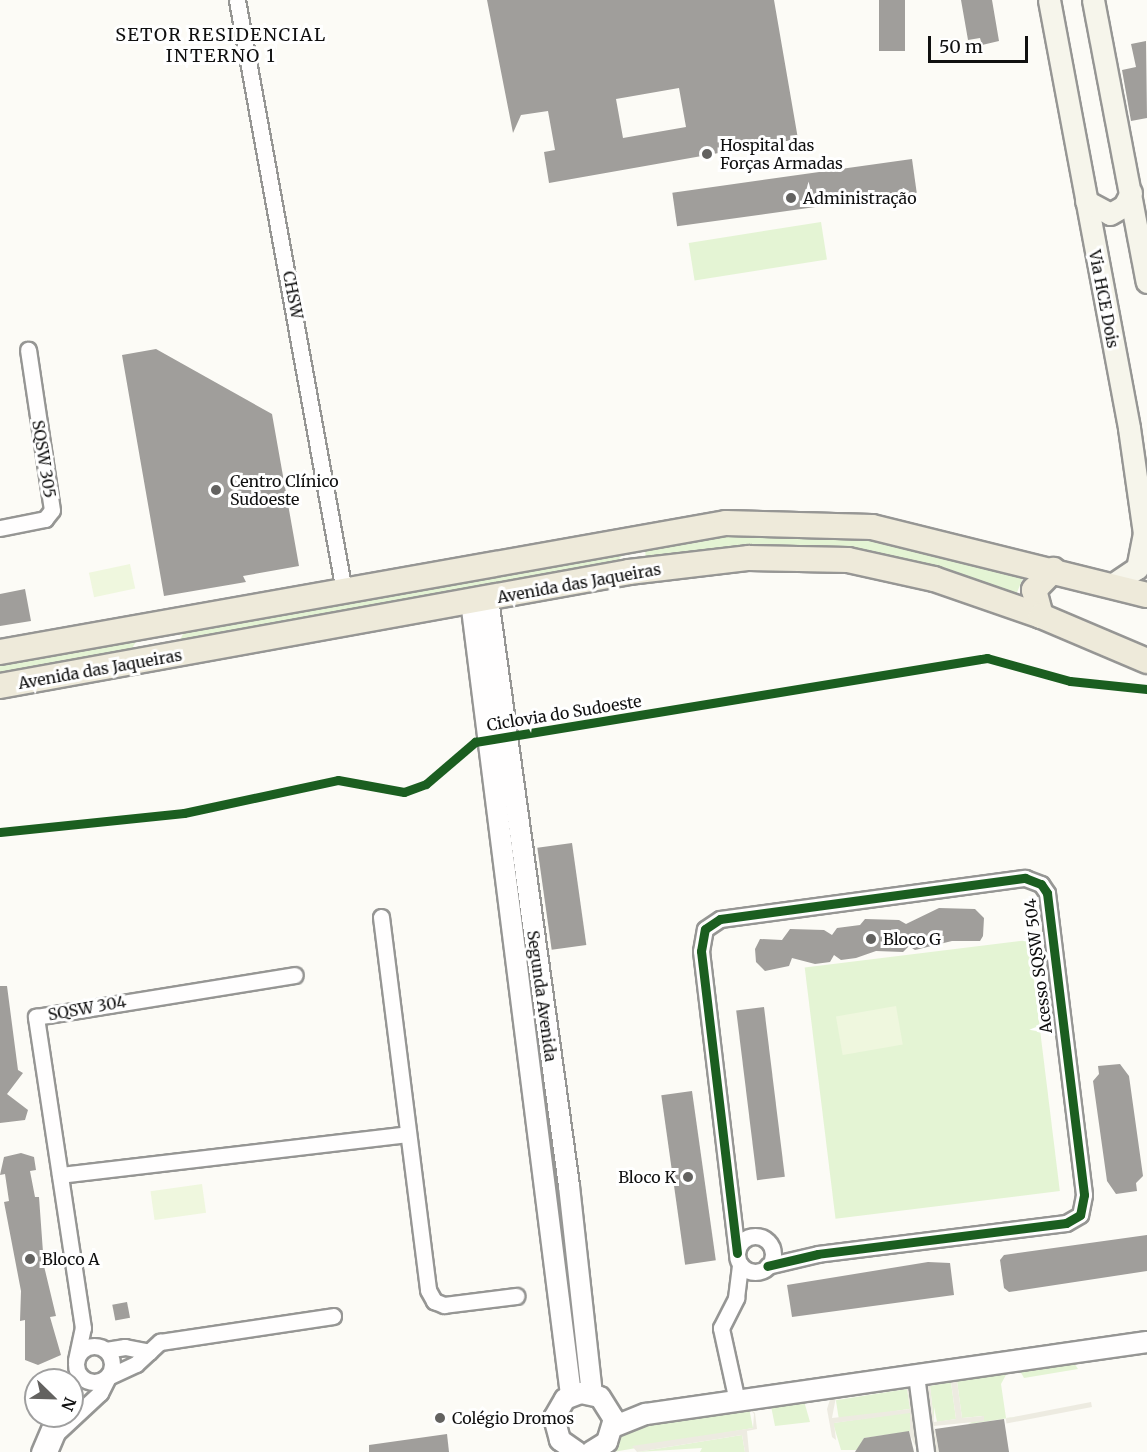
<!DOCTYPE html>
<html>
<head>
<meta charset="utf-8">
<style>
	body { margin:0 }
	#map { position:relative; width:1147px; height:1452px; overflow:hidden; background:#fcfbf6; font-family:Merriweather,serif }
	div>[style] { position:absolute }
	.green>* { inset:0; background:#e4f4d4; transform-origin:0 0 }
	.pitch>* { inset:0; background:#eff7de; transform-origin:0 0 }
	.plaza>* { inset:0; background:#edebe1; transform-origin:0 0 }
	.building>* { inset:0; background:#a09e9b; transform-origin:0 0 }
	.roads { filter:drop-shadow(2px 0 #969694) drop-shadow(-2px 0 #969694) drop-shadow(0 2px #969694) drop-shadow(0 -2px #969694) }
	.minor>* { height:15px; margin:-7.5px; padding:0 7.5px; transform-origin:7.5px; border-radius:7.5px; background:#fffefe }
	.minor>.ring { margin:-7.5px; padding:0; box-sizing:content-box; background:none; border:15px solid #fffefe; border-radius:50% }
	.tertiary>* { height:20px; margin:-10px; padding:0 10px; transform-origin:10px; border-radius:10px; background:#fffefe }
	.secondary>* { height:21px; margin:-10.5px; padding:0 10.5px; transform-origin:10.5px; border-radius:10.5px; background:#f6f5eb }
	.primary>* { height:24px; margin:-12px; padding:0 12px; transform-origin:12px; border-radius:12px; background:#eeeada }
	.cycleway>* { height:9px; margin:-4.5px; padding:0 4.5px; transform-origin:4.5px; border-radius:4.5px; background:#1b5e20 }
	.dots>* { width:16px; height:16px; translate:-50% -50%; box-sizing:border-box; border:3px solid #fff; border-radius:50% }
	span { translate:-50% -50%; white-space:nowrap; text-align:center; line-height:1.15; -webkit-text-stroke:6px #fff; paint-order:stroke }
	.poi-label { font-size:16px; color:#101010 }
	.left { translate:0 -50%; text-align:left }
	.right { translate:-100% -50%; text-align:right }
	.street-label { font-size:16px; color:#101010 }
	.neighbourhood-label { font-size:18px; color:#101010; letter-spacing:1.5px }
	.north { position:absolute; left:24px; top:1368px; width:60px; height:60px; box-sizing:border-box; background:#fff; border:2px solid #9f9f9f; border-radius:50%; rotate:113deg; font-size:16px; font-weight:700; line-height:24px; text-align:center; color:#101010 }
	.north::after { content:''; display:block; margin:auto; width:21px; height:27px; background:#636260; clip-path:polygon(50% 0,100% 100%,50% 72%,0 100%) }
	.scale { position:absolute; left:928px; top:36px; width:100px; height:27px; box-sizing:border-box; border:3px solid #101010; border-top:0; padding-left:8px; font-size:18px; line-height:21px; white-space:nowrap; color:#101010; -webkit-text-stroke:4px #fff; paint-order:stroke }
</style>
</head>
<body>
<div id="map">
	<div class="green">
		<i style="left:821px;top:222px;width:38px;height:134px;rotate:81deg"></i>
		<i style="clip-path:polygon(738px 530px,827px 530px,1026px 570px,1014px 600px,937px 572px,646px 562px,645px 548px)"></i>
		<i style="clip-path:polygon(626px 552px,618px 560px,563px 572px,180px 640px,185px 630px)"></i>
		<i style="clip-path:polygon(138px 639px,132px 648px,0 677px,0 657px)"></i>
		<i style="left:1029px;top:940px;width:253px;height:226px;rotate:83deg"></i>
		<i style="clip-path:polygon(1074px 1363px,1078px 1369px,1024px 1378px,1020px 1371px)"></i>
		<i style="clip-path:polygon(1007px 1373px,1001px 1384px,1006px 1418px,1036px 1414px,968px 1424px,983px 1416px,962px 1418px,957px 1381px)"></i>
		<i style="clip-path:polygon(951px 1382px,956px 1419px,937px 1422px,934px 1407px,934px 1422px,930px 1386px)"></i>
		<i style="left:907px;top:1389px;width:20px;height:72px;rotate:81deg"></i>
		<i style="clip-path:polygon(804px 1401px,810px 1422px,775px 1426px,771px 1406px)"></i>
		<i style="clip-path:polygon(749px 1408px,753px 1428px,613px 1452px,621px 1434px,633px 1425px)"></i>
		<i style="clip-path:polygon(910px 1412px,913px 1431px,864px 1438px,858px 1450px,841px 1450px,833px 1423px)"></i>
		<i style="clip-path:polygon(742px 1435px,745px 1452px,700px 1452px,702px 1448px,637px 1452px)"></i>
	</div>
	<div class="pitch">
		<i style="left:130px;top:564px;width:25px;height:42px;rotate:78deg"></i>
		<i style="left:896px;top:1006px;width:39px;height:61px;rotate:80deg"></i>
		<i style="left:202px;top:1184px;width:29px;height:52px;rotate:82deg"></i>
	</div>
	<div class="plaza">
		<i style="clip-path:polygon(evenodd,1006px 1370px,957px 1381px,962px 1418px,984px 1416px,984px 1421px,934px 1426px,939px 1452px,934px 1452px,927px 1380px,1006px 1370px,951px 1382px,956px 1419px,934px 1422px,930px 1385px,951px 1382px)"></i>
		<i style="clip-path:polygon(evenodd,908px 1384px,918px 1452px,910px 1435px,910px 1413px,834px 1423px,836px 1440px,832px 1437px,827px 1409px,832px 1393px,908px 1384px,907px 1389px,910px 1409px,832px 1418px,836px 1397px,907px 1389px)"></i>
		<i style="left:1091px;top:1402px;width:5px;height:87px;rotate:79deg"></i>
		<i style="clip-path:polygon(747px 1405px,755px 1413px,757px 1429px,747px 1431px,749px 1452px,745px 1452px,742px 1435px,637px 1452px,632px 1446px,753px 1428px,754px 1414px,749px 1408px,635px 1424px,621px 1434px,610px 1452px,619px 1431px,637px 1420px)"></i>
	</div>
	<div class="building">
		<i style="clip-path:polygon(evenodd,487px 0,774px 0,798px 139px,549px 183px,544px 152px,555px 150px,548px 111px,521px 115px,513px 133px,487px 0,679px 88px,686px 127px,623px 138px,616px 99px,679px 88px)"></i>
		<i style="left:879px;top:0;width:26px;height:51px"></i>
		<i style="clip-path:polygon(961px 0,992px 0,999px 41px,982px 45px,980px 38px,968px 40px)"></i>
		<i style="clip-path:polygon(1146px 41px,1147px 118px,1131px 121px,1122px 70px,1136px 67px,1131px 44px)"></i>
		<i style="left:912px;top:159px;width:34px;height:242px;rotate:82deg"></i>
		<i style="clip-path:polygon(156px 349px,272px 414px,299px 566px,243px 576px,246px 582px,164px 596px,122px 355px)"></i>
		<i style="clip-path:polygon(25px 589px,31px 621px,0 626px,0 594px)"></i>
		<i style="left:572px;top:843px;width:103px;height:35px;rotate:82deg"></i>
		<i style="clip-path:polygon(939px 908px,975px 909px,984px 918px,983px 936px,980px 941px,952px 941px,915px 950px,909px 946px,903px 952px,876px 951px,856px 958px,841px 960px,834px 955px,830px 962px,815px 964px,792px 958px,789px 966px,765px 971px,756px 962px,755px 949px,760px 939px,782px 940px,790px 929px,824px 930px,832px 935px,837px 928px,860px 925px,865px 919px,899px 920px,906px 924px)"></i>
		<i style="clip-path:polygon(0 986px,7px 986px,18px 1070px,23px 1073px,7px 1094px,28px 1110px,25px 1120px,0 1123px)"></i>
		<i style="left:764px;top:1007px;width:171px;height:28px;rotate:83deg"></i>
		<i style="clip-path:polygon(1120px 1064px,1129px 1076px,1143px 1176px,1136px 1183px,1137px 1191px,1116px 1194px,1107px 1181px,1093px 1081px,1099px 1074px,1098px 1066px)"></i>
		<i style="left:692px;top:1091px;width:171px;height:31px;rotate:82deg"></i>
		<i style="clip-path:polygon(21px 1153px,34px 1157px,36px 1170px,30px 1171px,35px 1197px,39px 1197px,44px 1266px,56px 1316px,50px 1317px,61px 1355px,38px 1365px,25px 1360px,25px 1320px,20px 1321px,21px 1291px,4px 1202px,9px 1201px,5px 1174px,0 1175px,4px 1157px)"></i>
		<i style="clip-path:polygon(1147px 1235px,1147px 1271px,1009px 1292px,1004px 1288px,1000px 1260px,1004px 1255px)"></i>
		<i style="clip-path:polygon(928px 1262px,950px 1263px,954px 1295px,792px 1317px,787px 1285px)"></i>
		<i style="left:127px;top:1302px;width:16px;height:15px;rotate:79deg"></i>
		<i style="clip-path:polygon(1004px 1419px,1009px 1452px,939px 1452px,935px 1429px)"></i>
		<i style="clip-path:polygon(909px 1431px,914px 1452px,855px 1452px,864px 1438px)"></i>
		<i style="clip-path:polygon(447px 1434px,449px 1452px,369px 1452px,369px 1445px)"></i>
	</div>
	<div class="roads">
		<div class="minor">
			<i style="left:237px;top:0;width:601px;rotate:79.74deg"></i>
			<i style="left:0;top:528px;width:46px;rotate:-11.3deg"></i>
			<i style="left:45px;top:519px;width:11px;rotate:-52deg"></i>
			<i style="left:52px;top:510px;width:162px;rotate:-98.5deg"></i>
			<i style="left:381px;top:917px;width:376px;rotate:82.8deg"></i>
			<i style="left:428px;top:1290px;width:13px;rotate:61deg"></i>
			<i style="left:434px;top:1301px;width:11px;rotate:22deg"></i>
			<i style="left:444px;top:1305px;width:73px;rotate:-7.1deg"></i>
			<i style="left:60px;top:1175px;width:349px;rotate:-6.7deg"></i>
			<i class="ring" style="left:737px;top:1236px;width:21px;height:21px"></i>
			<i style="left:737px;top:1253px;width:304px;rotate:-96.8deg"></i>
			<i style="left:701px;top:951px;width:22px;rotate:-80deg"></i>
			<i style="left:705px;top:929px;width:18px;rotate:-34deg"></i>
			<i style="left:720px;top:919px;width:308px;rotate:-7.7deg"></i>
			<i style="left:1025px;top:878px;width:17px;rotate:21deg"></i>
			<i style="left:1041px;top:884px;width:11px;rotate:56deg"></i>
			<i style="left:1047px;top:893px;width:304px;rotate:83deg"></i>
			<i style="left:1084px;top:1195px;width:20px;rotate:101deg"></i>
			<i style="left:1080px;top:1215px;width:16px;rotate:150deg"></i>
			<i style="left:1066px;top:1223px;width:250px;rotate:172.9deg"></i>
			<i style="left:818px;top:1254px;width:52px;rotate:166.8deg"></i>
			<i class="ring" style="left:76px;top:1346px;width:21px;height:21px"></i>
			<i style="left:106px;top:1350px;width:19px;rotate:-9deg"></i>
			<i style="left:125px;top:1347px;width:25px;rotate:11deg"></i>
			<i style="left:76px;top:1360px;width:33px;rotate:-78deg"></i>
			<i style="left:83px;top:1328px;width:315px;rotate:-98.6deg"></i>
			<i style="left:36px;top:1017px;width:262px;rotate:-9.2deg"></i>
			<i style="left:916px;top:1375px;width:78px;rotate:82.6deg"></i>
			<i style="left:737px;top:1401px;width:75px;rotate:-102.4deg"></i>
			<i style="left:721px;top:1328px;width:34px;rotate:-63deg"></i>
			<i style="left:736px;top:1298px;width:34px;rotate:-83deg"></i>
			<i style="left:39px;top:1452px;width:39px;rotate:-67deg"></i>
			<i style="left:49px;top:1452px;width:21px;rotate:-67deg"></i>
			<i style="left:57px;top:1433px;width:59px;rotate:-42.9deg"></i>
			<i style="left:100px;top:1393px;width:18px;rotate:-63deg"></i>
			<i style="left:108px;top:1377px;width:31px;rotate:-25deg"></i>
			<i style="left:136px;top:1364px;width:33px;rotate:-43deg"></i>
			<i style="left:160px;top:1342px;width:175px;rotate:-8.5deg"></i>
		</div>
		<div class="tertiary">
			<i style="left:488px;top:599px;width:593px;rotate:82.14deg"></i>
			<i style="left:569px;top:1186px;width:208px;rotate:83.7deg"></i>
			<i style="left:471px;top:601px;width:800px;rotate:82.82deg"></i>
			<i style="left:613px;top:1427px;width:35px;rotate:-22deg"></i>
			<i style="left:646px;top:1414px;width:506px;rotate:-8.18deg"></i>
			<i style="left:577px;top:1452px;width:21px;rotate:-145deg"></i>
			<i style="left:560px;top:1440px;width:23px;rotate:-105deg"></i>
			<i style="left:554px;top:1418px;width:22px;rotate:-60deg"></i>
			<i style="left:565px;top:1399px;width:17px;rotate:-21deg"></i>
			<i style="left:581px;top:1393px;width:19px;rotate:12deg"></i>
			<i style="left:600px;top:1397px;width:26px;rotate:58deg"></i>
			<i style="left:614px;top:1419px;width:24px;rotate:107deg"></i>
			<i style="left:607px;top:1442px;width:19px;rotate:148deg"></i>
		</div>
		<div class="secondary">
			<i style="left:1049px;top:0;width:435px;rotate:79.4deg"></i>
			<i style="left:1129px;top:428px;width:106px;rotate:81.9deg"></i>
			<i style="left:1144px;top:533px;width:36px;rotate:101deg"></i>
			<i style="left:1137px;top:568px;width:29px;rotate:146deg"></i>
			<i style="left:1093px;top:0;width:287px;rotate:79.2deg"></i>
			<i style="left:1086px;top:201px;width:27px;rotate:28deg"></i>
			<i style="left:1110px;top:214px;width:16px;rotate:-30deg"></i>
			<i style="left:1124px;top:206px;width:15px;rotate:-62deg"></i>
		</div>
		<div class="primary">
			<i style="left:1041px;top:616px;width:27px;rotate:-105deg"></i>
			<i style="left:1034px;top:590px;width:28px;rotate:-46deg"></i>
			<i style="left:0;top:652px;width:737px;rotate:-10.08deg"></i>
			<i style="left:726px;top:523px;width:146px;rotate:1.6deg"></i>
			<i style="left:872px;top:527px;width:283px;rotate:13.9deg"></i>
			<i style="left:0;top:686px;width:639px;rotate:-10.27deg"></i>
			<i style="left:629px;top:572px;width:121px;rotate:-6.7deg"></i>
			<i style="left:749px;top:558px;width:99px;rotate:1.2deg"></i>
			<i style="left:848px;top:560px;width:88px;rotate:12.5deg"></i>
			<i style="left:934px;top:579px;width:113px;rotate:19.1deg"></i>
			<i style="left:1041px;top:616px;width:115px;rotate:23deg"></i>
		</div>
	</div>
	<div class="cycleway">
		<i style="left:0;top:832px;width:185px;rotate:-5.9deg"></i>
		<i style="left:184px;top:813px;width:157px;rotate:-12.1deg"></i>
		<i style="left:338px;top:780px;width:67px;rotate:10.3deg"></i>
		<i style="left:404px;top:792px;width:23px;rotate:-20deg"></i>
		<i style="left:426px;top:784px;width:65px;rotate:-40.6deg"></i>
		<i style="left:475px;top:742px;width:519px;rotate:-9.32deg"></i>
		<i style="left:987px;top:658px;width:86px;rotate:15.5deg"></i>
		<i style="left:1070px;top:681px;width:77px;rotate:5.9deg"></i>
		<i style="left:737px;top:1253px;width:304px;rotate:-96.8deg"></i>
		<i style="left:701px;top:951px;width:22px;rotate:-80deg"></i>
		<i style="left:705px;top:929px;width:18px;rotate:-34deg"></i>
		<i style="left:720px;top:919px;width:308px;rotate:-7.7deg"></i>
		<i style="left:1025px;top:878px;width:17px;rotate:21deg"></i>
		<i style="left:1041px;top:884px;width:11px;rotate:56deg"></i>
		<i style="left:1047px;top:893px;width:304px;rotate:83deg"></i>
		<i style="left:1084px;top:1195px;width:20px;rotate:101deg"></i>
		<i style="left:1080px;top:1215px;width:16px;rotate:150deg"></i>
		<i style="left:1066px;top:1223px;width:250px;rotate:172.9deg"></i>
		<i style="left:818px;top:1254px;width:52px;rotate:166.8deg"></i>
	</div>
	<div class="dots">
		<i style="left:707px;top:154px;background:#636260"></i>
		<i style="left:791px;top:198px;background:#636260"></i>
		<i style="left:216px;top:490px;background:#636260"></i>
		<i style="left:871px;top:939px;background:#636260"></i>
		<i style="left:688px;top:1177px;background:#636260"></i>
		<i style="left:30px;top:1259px;background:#636260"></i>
		<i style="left:440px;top:1418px;background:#636260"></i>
	</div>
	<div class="poi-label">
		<span class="left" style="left:720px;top:154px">Hospital das<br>Forças Armadas</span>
		<span class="left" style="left:803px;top:198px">Administração</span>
		<span class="left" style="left:230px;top:490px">Centro Clínico<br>Sudoeste</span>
		<span class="left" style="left:883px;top:939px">Bloco G</span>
		<span class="right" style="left:676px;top:1177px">Bloco K</span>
		<span class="left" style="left:42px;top:1259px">Bloco A</span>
		<span class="left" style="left:452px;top:1418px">Colégio Dromos</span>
	</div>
	<div class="street-label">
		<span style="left:293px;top:295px;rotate:79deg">CHSW</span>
		<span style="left:1104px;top:299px;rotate:79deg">Via HCE Dois</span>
		<span style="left:44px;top:459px;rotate:81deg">SQSW 305</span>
		<span style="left:579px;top:583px;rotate:-10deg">Avenida das Jaqueiras</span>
		<span style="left:100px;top:669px;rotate:-10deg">Avenida das Jaqueiras</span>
		<span style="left:564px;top:713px;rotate:-9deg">Ciclovia do Sudoeste</span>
		<span style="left:1038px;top:966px;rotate:-97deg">Acesso SQSW 504</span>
		<span style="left:542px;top:996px;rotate:82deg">Segunda Avenida</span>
		<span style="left:87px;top:1008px;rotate:-10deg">SQSW 304</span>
	</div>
	<div class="neighbourhood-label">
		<span style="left:221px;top:46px">SETOR RESIDENCIAL<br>INTERNO 1</span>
	</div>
	<div class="north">N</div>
	<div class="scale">50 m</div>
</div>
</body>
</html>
